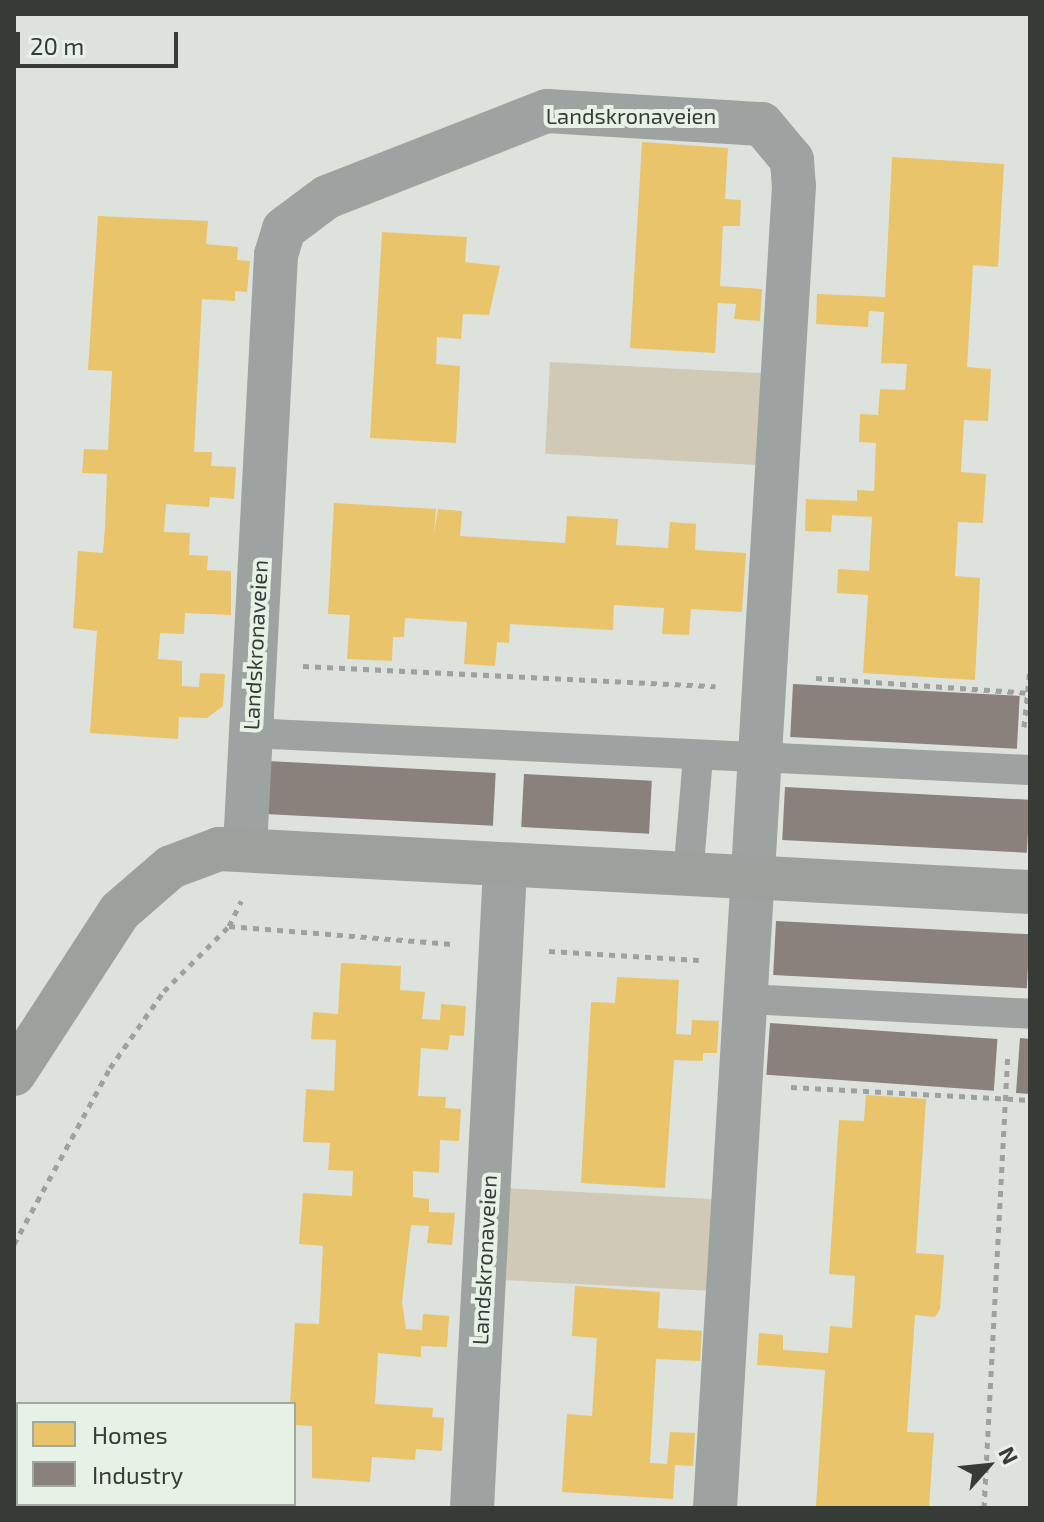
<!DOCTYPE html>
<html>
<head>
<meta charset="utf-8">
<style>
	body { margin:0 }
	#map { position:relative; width:1044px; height:1522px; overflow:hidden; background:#dde2dd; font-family:"Exo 2",sans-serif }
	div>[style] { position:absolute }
	.green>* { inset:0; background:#d0c9b6; transform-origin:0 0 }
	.homes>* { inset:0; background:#e9c46a }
	.industry>* { inset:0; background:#8a817c; transform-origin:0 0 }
	.path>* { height:5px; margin-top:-2.5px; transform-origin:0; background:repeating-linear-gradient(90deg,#9da2a0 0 6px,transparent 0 12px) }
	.lane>* { height:30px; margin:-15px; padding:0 15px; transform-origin:15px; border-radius:15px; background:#9ca3a0 }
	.street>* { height:44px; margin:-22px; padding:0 22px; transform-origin:22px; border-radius:22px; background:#9ca3a0 }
	.secondary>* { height:44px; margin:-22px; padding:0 22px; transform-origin:22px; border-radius:22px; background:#9ba29e }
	span { translate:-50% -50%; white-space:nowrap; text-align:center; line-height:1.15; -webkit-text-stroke:8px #e7f2e7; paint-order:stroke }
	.street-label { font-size:22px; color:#363b36 }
	.frame { position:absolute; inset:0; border:16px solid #363b36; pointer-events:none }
	.legend { position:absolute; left:16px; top:1402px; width:280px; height:104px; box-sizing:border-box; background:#e7f2e7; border:2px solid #a0a9a0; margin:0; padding:10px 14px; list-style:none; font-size:24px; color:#363b36 }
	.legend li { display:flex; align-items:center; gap:16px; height:40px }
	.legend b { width:40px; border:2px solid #a0a9a0 }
	.north { position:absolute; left:948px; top:1426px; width:80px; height:80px; -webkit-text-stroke:6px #e7f2e7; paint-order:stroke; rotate:63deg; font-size:22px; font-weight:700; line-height:32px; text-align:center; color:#363b36 }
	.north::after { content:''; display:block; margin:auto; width:28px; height:36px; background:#363b36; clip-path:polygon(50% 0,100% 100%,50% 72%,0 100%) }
	.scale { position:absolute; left:16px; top:32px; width:162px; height:36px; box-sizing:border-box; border:4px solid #363b36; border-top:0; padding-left:10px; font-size:24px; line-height:28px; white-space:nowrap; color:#363b36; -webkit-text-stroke:6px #e7f2e7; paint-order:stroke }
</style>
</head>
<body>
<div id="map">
	<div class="green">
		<i style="left:550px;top:362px;width:213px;height:92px;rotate:3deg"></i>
		<i style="left:504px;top:1188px;width:213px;height:92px;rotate:3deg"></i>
	</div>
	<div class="homes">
		<i style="clip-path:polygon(642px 142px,728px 148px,725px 199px,741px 200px,740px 226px,723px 226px,720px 286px,762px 289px,760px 321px,734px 319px,736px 304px,718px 303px,715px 353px,630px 348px)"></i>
		<i style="clip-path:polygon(892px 157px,1004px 164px,998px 267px,973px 265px,970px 317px,967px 367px,991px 369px,988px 421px,964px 420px,961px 472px,986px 474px,983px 523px,958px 522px,955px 576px,980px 578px,975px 680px,863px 673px,868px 595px,837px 593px,838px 569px,869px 571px,872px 517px,832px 515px,831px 532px,805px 531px,806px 499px,857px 501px,857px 490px,874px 491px,876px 443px,859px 442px,860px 414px,878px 415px,880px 389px,905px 390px,907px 364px,881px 363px,884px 312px,869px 311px,868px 327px,816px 324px,817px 294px,885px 297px)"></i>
		<i style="clip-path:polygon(98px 216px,208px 221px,206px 244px,238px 247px,237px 260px,250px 261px,247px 292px,235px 291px,235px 301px,202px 299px,194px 452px,212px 452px,211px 466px,236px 467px,234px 499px,210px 497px,209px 507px,166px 504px,164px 532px,190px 533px,189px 555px,208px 556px,207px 570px,231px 571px,231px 615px,185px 613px,184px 634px,160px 633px,158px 659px,182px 661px,182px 686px,199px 687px,200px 673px,225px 674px,223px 706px,207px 718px,179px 717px,178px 739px,90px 733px,97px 631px,73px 628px,78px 551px,103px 553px,105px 527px,107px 474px,82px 473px,84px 449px,108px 450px,112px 371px,88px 370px)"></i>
		<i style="clip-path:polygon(382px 232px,467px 237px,465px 262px,500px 266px,489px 315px,463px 314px,461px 339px,437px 337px,436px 364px,460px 366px,456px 443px,370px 438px)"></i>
		<i style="clip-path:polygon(334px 503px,436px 509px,434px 534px,438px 509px,462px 511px,460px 536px,565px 543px,567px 516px,618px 519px,616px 545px,668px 548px,670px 522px,696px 524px,695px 550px,746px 553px,742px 612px,691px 609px,689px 635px,662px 634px,664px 608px,614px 605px,613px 630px,510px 624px,509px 643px,497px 642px,495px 666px,464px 664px,467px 622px,405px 618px,404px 637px,393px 637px,392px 661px,347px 659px,350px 615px,328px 614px)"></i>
		<i style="clip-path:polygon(341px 963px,401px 966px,400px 990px,425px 992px,422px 1019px,440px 1020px,441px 1004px,466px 1006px,464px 1036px,450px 1035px,448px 1050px,421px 1048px,418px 1096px,446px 1097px,445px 1108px,461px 1109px,459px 1141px,440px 1140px,439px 1173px,413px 1171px,413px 1197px,429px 1199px,429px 1212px,455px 1213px,452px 1245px,427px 1243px,429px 1226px,411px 1225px,402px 1302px,406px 1329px,422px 1330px,423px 1314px,449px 1316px,447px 1347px,421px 1346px,421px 1357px,378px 1353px,375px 1404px,433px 1408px,432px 1417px,444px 1418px,442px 1451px,416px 1449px,415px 1460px,372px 1457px,370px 1482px,312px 1478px,312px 1426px,294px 1425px,290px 1404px,295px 1323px,319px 1324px,323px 1246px,299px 1244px,303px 1193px,352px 1196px,353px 1171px,328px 1170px,330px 1143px,303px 1142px,306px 1089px,334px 1091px,336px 1040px,311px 1039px,313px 1012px,338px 1014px)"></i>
		<i style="clip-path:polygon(617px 977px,679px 980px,676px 1034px,691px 1035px,692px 1020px,719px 1021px,717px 1053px,703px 1053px,703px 1061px,674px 1060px,665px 1188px,581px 1183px,591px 1002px,615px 1003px)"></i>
		<i style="clip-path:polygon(866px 1095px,926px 1099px,916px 1253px,944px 1255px,940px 1309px,935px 1317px,915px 1315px,907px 1432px,934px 1433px,929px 1508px,816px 1506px,825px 1370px,757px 1365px,759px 1333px,783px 1335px,783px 1350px,828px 1353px,830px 1326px,852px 1328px,855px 1276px,829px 1274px,839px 1120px,864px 1121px)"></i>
		<i style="clip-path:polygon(575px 1286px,660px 1292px,658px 1328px,702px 1331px,700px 1361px,656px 1359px,650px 1463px,667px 1464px,670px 1432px,695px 1433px,693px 1466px,675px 1465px,673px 1499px,562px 1492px,567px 1414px,592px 1416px,597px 1338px,572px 1336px)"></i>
	</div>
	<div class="industry">
		<i style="left:793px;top:684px;width:227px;height:53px;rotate:3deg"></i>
		<i style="left:268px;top:761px;width:228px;height:53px;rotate:3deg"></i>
		<i style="left:524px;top:774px;width:128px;height:53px;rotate:3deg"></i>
		<i style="left:785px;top:787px;width:245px;height:53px;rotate:3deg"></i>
		<i style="left:776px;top:921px;width:254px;height:54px;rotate:3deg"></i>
		<i style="left:770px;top:1023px;width:228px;height:52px;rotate:4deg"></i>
		<i style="clip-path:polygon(1020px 1038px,1030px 1039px,1030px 1094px,1016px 1093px)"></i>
	</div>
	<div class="path">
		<i style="left:303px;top:666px;width:413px;rotate:2.8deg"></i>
		<i style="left:816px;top:678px;width:215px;rotate:4deg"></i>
		<i style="left:1024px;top:727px;width:59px;rotate:-84.2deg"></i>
		<i style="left:229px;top:926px;width:224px;rotate:4.6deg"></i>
		<i style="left:549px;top:951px;width:150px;rotate:3.4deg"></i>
		<i style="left:791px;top:1087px;width:239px;rotate:3.1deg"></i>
		<i style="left:14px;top:1244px;width:200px;rotate:-61.4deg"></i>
		<i style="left:110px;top:1068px;width:94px;rotate:-55deg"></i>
		<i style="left:164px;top:991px;width:92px;rotate:-45deg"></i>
		<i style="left:229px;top:926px;width:28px;rotate:-64deg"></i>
		<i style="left:137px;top:1504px;width:23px;rotate:10deg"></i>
		<i style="left:984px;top:1508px;width:455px;rotate:-87deg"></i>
	</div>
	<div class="lane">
		<i style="left:250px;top:733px;width:781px;rotate:2.72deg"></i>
		<i style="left:688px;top:876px;width:119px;rotate:-85.2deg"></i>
		<i style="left:747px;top:999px;width:283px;rotate:3deg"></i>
	</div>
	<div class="street">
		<i style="left:245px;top:847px;width:593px;rotate:-87deg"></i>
		<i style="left:276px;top:255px;width:27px;rotate:-73deg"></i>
		<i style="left:284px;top:229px;width:54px;rotate:-36.7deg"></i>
		<i style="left:327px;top:197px;width:236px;rotate:-21.4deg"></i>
		<i style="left:547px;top:111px;width:215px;rotate:3.5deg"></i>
		<i style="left:762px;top:124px;width:47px;rotate:50.2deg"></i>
		<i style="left:792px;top:160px;width:26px;rotate:86deg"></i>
		<i style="left:794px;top:186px;width:1324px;rotate:93.42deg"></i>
		<i style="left:472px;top:1508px;width:640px;rotate:-87.04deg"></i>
	</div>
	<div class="secondary">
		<i style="left:14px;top:1074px;width:194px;rotate:-57deg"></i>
		<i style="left:120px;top:911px;width:67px;rotate:-40.8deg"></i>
		<i style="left:171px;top:867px;width:51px;rotate:-20.6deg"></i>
		<i style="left:219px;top:849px;width:812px;rotate:3.04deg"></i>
	</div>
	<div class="street-label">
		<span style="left:631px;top:116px">Landskronaveien</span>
		<span style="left:255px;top:645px;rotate:-87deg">Landskronaveien</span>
		<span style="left:484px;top:1260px;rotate:-87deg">Landskronaveien</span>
	</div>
	<div class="frame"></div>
	<ul class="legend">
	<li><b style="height:22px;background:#e9c46a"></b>Homes</li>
	<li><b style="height:22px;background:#8a817c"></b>Industry</li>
	</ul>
	<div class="north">N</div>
	<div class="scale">20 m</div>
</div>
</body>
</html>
